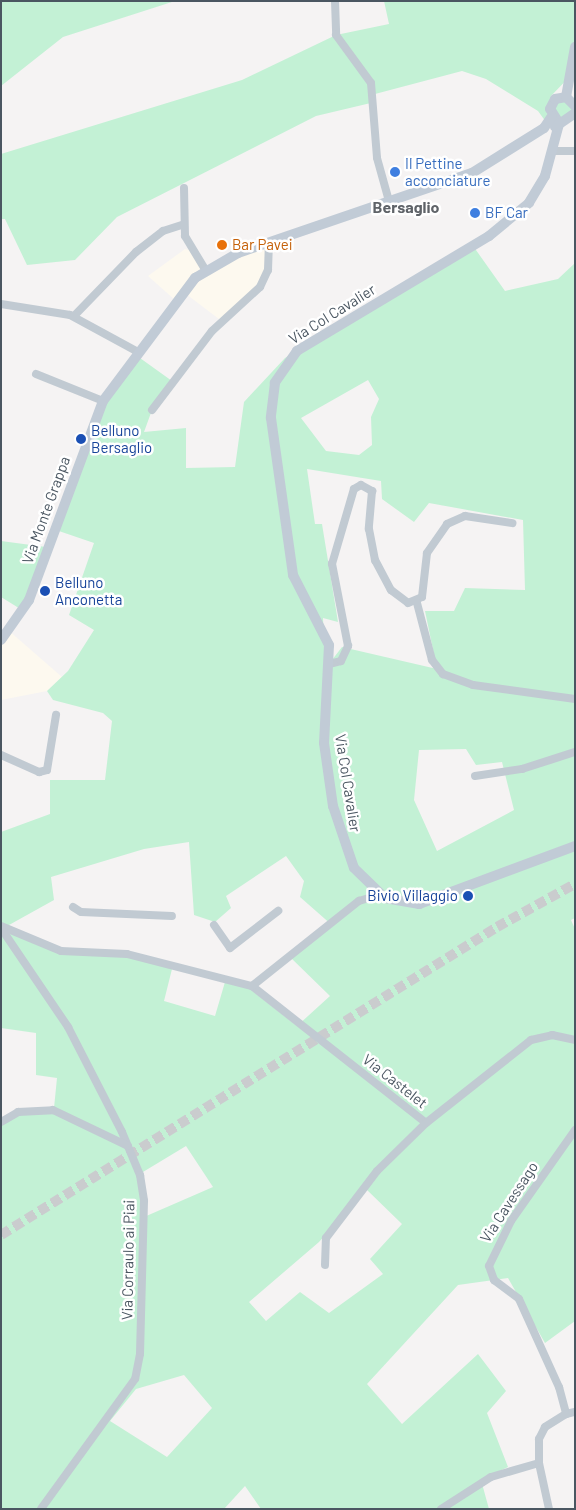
<!DOCTYPE html>
<html>
<head>
<meta charset="utf-8">
<style>
	body { margin:0 }
	#map { position:relative; width:576px; height:1510px; overflow:hidden; background:#f5f3f3; font-family:Barlow,sans-serif }
	div>[style] { position:absolute }
	.commercial>* { inset:0; background:#fdf9ef }
	.green>* { inset:0; background:#c3f1d5 }
	.secondary-tunnel>* { height:10px; margin-top:-5px; transform-origin:0; background:repeating-linear-gradient(90deg,#caccce 0 10px,transparent 0 15px) }
	.street>* { height:8px; margin:-4px; padding:0 4px; transform-origin:4px; border-radius:4px; background:#c1cad2 }
	.secondary>* { height:10px; margin:-5px; padding:0 5px; transform-origin:5px; border-radius:5px; background:#c1cbd6 }
	.dots>* { width:14px; height:14px; translate:-50% -50%; box-sizing:border-box; border:2px solid #fff; border-radius:50% }
	span { translate:-50% -50%; white-space:nowrap; text-align:center; line-height:1.15; -webkit-text-stroke:5px #fff; paint-order:stroke }
	.shop-label { font-size:15px; color:#366cbe }
	.left { translate:0 -50%; text-align:left }
	.food-label { font-size:15px; color:#c56008 }
	.street-label { font-size:15px; color:#4a5661 }
	.transit-label { font-size:15px; color:#164399 }
	.right { translate:-100% -50%; text-align:right }
	.neighbourhood-label { font-size:16px; color:#5f6368; font-weight:700 }
	.frame { position:absolute; inset:0; border:2px solid #4a5661; pointer-events:none }
</style>
</head>
<body>
<div id="map">
	<div class="commercial">
		<i style="clip-path:polygon(271px 240px,268px 277px,223px 322px,182px 291px,175px 300px,148px 276px,185px 249px,194px 251px,206px 267px)"></i>
		<i style="clip-path:polygon(8px 630px,62px 677px,47px 691px,1px 700px,1px 637px)"></i>
	</div>
	<div class="green">
		<i style="clip-path:polygon(1px 1px,175px 1px,63px 37px,1px 86px)"></i>
		<i style="clip-path:polygon(384px 1px,575px 1px,575px 71px,551px 96px,546px 122px,538px 111px,486px 79px,462px 71px,375px 94px,375px 102px,316px 116px,117px 217px,75px 260px,27px 265px,5px 219px,1px 219px,1px 154px,242px 80px,336px 35px,389px 24px)"></i>
		<i style="clip-path:polygon(558px 97px,575px 106px,563px 121px,551px 105px)"></i>
		<i style="clip-path:polygon(evenodd,471px 243px,505px 291px,558px 279px,575px 263px,575px 918px,571px 920px,575px 929px,575px 1321px,545px 1343px,508px 1278px,458px 1285px,367px 1384px,402px 1424px,478px 1354px,506px 1391px,487px 1413px,508px 1467px,481px 1480px,489px 1509px,261px 1509px,245px 1486px,224px 1509px,1px 1509px,1px 1119px,54px 1108px,57px 1078px,36px 1075px,36px 1033px,1px 1028px,1px 832px,50px 814px,50px 780px,105px 780px,112px 721px,103px 713px,53px 700px,47px 691px,68px 671px,94px 630px,69px 615px,94px 543px,53px 529px,89px 426px,133px 353px,172px 381px,152px 410px,144px 432px,186px 428px,186px 468px,235px 467px,244px 402px,285px 358px,471px 243px,368px 380px,379px 399px,371px 417px,372px 445px,359px 455px,326px 451px,301px 418px,368px 380px,471px 243px,307px 469px,381px 481px,382px 499px,414px 522px,429px 503px,523px 520px,525px 590px,465px 588px,454px 611px,425px 611px,437px 669px,342px 647px,325px 669px,323px 618px,338px 622px,322px 524px,315px 524px,307px 469px,471px 243px,466px 749px,476px 765px,502px 762px,514px 810px,437px 851px,414px 800px,419px 750px,466px 749px,471px 243px,189px 842px,194px 915px,215px 922px,231px 908px,226px 896px,286px 856px,304px 881px,300px 897px,333px 926px,290px 957px,330px 996px,297px 1026px,250px 989px,225px 982px,215px 1016px,164px 1001px,172px 969px,143px 960px,43px 945px,13px 934px,9px 925px,54px 900px,51px 877px,144px 849px,189px 842px,471px 243px,186px 1146px,213px 1187px,144px 1217px,138px 1175px,186px 1146px,471px 243px,366px 1189px,402px 1224px,370px 1259px,383px 1274px,329px 1313px,300px 1292px,266px 1321px,249px 1302px,319px 1242px,366px 1189px,471px 243px,184px 1375px,212px 1408px,167px 1457px,110px 1421px,136px 1389px,184px 1375px)"></i>
		<i style="clip-path:polygon(1px 541px,46px 547px,22px 610px,1px 597px)"></i>
	</div>
	<div class="secondary-tunnel">
		<i style="left:1px;top:1235px;width:584px;rotate:-31.84deg"></i>
		<i style="left:497px;top:927px;width:89px;rotate:-28.9deg"></i>
	</div>
	<div class="street">
		<i style="left:335px;top:1px;width:34px;rotate:88deg"></i>
		<i style="left:336px;top:35px;width:59px;rotate:53.9deg"></i>
		<i style="left:371px;top:83px;width:75px;rotate:85.4deg"></i>
		<i style="left:377px;top:158px;width:45px;rotate:74.4deg"></i>
		<i style="left:552px;top:151px;width:23px"></i>
		<i style="left:184px;top:188px;width:48px;rotate:88.8deg"></i>
		<i style="left:185px;top:236px;width:39px;rotate:59deg"></i>
		<i style="left:1px;top:304px;width:70px;rotate:9.1deg"></i>
		<i style="left:70px;top:315px;width:77px;rotate:28.6deg"></i>
		<i style="left:74px;top:316px;width:89px;rotate:-45.9deg"></i>
		<i style="left:136px;top:252px;width:34px;rotate:-38deg"></i>
		<i style="left:163px;top:231px;width:22px;rotate:-18deg"></i>
		<i style="left:36px;top:374px;width:72px;rotate:21.9deg"></i>
		<i style="left:152px;top:410px;width:99px;rotate:-52.8deg"></i>
		<i style="left:212px;top:331px;width:65px;rotate:-42.5deg"></i>
		<i style="left:260px;top:287px;width:19px;rotate:-65deg"></i>
		<i style="left:268px;top:270px;width:28px;rotate:-88deg"></i>
		<i style="left:417px;top:603px;width:59px;rotate:75.3deg"></i>
		<i style="left:432px;top:660px;width:18px;rotate:52deg"></i>
		<i style="left:443px;top:674px;width:32px;rotate:20deg"></i>
		<i style="left:473px;top:685px;width:103px;rotate:7.8deg"></i>
		<i style="left:329px;top:664px;width:12px;rotate:-14deg"></i>
		<i style="left:341px;top:661px;width:17px;rotate:-65deg"></i>
		<i style="left:348px;top:646px;width:84px;rotate:-101deg"></i>
		<i style="left:332px;top:564px;width:78px;rotate:-73.7deg"></i>
		<i style="left:354px;top:489px;width:8px;rotate:-30deg"></i>
		<i style="left:361px;top:485px;width:13px;rotate:29deg"></i>
		<i style="left:372px;top:491px;width:38px;rotate:95deg"></i>
		<i style="left:369px;top:529px;width:32px;rotate:79deg"></i>
		<i style="left:375px;top:560px;width:34px;rotate:62deg"></i>
		<i style="left:391px;top:590px;width:21px;rotate:37deg"></i>
		<i style="left:408px;top:603px;width:15px;rotate:-23deg"></i>
		<i style="left:422px;top:597px;width:44px;rotate:-83.5deg"></i>
		<i style="left:427px;top:553px;width:35px;rotate:-55deg"></i>
		<i style="left:447px;top:524px;width:20px;rotate:-24deg"></i>
		<i style="left:465px;top:516px;width:48px;rotate:8.5deg"></i>
		<i style="left:1px;top:755px;width:42px;rotate:24.1deg"></i>
		<i style="left:39px;top:772px;width:8px;rotate:-14deg"></i>
		<i style="left:47px;top:770px;width:56px;rotate:-80.7deg"></i>
		<i style="left:475px;top:776px;width:48px;rotate:-8.5deg"></i>
		<i style="left:522px;top:769px;width:56px;rotate:-17.8deg"></i>
		<i style="left:73px;top:907px;width:9px;rotate:32deg"></i>
		<i style="left:81px;top:912px;width:91px;rotate:2.5deg"></i>
		<i style="left:214px;top:925px;width:28px;rotate:55deg"></i>
		<i style="left:230px;top:948px;width:61px;rotate:-37.6deg"></i>
		<i style="left:1px;top:926px;width:65px;rotate:22.6deg"></i>
		<i style="left:61px;top:951px;width:66px;rotate:2.6deg"></i>
		<i style="left:127px;top:954px;width:129px;rotate:14.4deg"></i>
		<i style="left:252px;top:986px;width:221px;rotate:38.2deg"></i>
		<i style="left:1px;top:928px;width:120px;rotate:55.9deg"></i>
		<i style="left:68px;top:1027px;width:118px;rotate:62.8deg"></i>
		<i style="left:122px;top:1132px;width:47px;rotate:67.3deg"></i>
		<i style="left:140px;top:1175px;width:26px;rotate:81deg"></i>
		<i style="left:144px;top:1201px;width:153px;rotate:91.5deg"></i>
		<i style="left:140px;top:1354px;width:25px;rotate:101deg"></i>
		<i style="left:135px;top:1379px;width:160px;rotate:125.9deg"></i>
		<i style="left:252px;top:986px;width:137px;rotate:-38.5deg"></i>
		<i style="left:359px;top:901px;width:21px;rotate:-17deg"></i>
		<i style="left:1px;top:1122px;width:20px;rotate:-30deg"></i>
		<i style="left:18px;top:1112px;width:35px;rotate:-3deg"></i>
		<i style="left:53px;top:1110px;width:83px;rotate:25.6deg"></i>
		<i style="left:575px;top:1130px;width:111px;rotate:125.1deg"></i>
		<i style="left:511px;top:1221px;width:50px;rotate:116.1deg"></i>
		<i style="left:489px;top:1266px;width:15px;rotate:70deg"></i>
		<i style="left:494px;top:1280px;width:31px;rotate:37deg"></i>
		<i style="left:519px;top:1299px;width:97px;rotate:65.6deg"></i>
		<i style="left:559px;top:1387px;width:28px;rotate:75deg"></i>
		<i style="left:566px;top:1414px;width:9px;rotate:-13deg"></i>
		<i style="left:325px;top:1265px;width:27px;rotate:-88deg"></i>
		<i style="left:326px;top:1238px;width:84px;rotate:-52.7deg"></i>
		<i style="left:377px;top:1171px;width:69px;rotate:-44.4deg"></i>
		<i style="left:426px;top:1123px;width:134px;rotate:-38.3deg"></i>
		<i style="left:531px;top:1040px;width:22px;rotate:-13deg"></i>
		<i style="left:552px;top:1035px;width:24px;rotate:12deg"></i>
		<i style="left:441px;top:1509px;width:59px;rotate:-32.6deg"></i>
		<i style="left:491px;top:1477px;width:50px;rotate:-16.3deg"></i>
		<i style="left:549px;top:1509px;width:47px;rotate:-102.3deg"></i>
		<i style="left:539px;top:1463px;width:24px;rotate:-90deg"></i>
		<i style="left:539px;top:1439px;width:13px;rotate:-63deg"></i>
		<i style="left:545px;top:1427px;width:25px;rotate:-32deg"></i>
	</div>
	<div class="secondary">
		<i style="left:566px;top:97px;width:51px;rotate:-79.8deg"></i>
		<i style="left:557px;top:120px;width:13px;rotate:-122deg"></i>
		<i style="left:550px;top:109px;width:11px;rotate:-63deg"></i>
		<i style="left:555px;top:99px;width:11px;rotate:-10deg"></i>
		<i style="left:566px;top:97px;width:13px;rotate:45deg"></i>
		<i style="left:559px;top:124px;width:54px;rotate:105.1deg"></i>
		<i style="left:545px;top:176px;width:31px;rotate:121deg"></i>
		<i style="left:529px;top:203px;width:52px;rotate:140.5deg"></i>
		<i style="left:489px;top:236px;width:224px;rotate:149.1deg"></i>
		<i style="left:297px;top:351px;width:39px;rotate:125deg"></i>
		<i style="left:275px;top:383px;width:35px;rotate:97deg"></i>
		<i style="left:271px;top:418px;width:159px;rotate:82deg"></i>
		<i style="left:293px;top:575px;width:79px;rotate:62.8deg"></i>
		<i style="left:329px;top:645px;width:98px;rotate:92.9deg"></i>
		<i style="left:324px;top:743px;width:64px;rotate:81.9deg"></i>
		<i style="left:333px;top:806px;width:65px;rotate:71.3deg"></i>
		<i style="left:354px;top:868px;width:43px;rotate:44.1deg"></i>
		<i style="left:385px;top:898px;width:35px;rotate:10deg"></i>
		<i style="left:419px;top:904px;width:166px;rotate:-20.4deg"></i>
		<i style="left:555px;top:127px;width:24px;rotate:-35deg"></i>
		<i style="left:1px;top:640px;width:49px;rotate:-55deg"></i>
		<i style="left:29px;top:600px;width:212px;rotate:-69.6deg"></i>
		<i style="left:103px;top:401px;width:154px;rotate:-53.2deg"></i>
		<i style="left:195px;top:278px;width:50px;rotate:-30.2deg"></i>
		<i style="left:238px;top:253px;width:247px;rotate:-18.9deg"></i>
		<i style="left:472px;top:173px;width:85px;rotate:-32deg"></i>
		<i style="left:544px;top:128px;width:14px;rotate:-56deg"></i>
	</div>
	<div class="dots">
		<i style="left:395px;top:172px;background:#3f7fe0"></i>
		<i style="left:475px;top:213px;background:#3f7fe0"></i>
		<i style="left:222px;top:245px;background:#e8710a"></i>
		<i style="left:81px;top:439px;background:#1a4fb4"></i>
		<i style="left:45px;top:591px;background:#1a4fb4"></i>
		<i style="left:468px;top:896px;background:#1a4fb4"></i>
	</div>
	<div class="shop-label">
		<span class="left" style="left:405px;top:172px">Il Pettine<br>acconciature</span>
		<span class="left" style="left:485px;top:213px">BF Car</span>
	</div>
	<div class="food-label">
		<span class="left" style="left:232px;top:245px">Bar Pavei</span>
	</div>
	<div class="street-label">
		<span style="left:332px;top:314px;rotate:-32deg">Via Col Cavalier</span>
		<span style="left:46px;top:510px;rotate:-70deg">Via Monte Grappa</span>
		<span style="left:348px;top:783px;rotate:81deg">Via Col Cavalier</span>
		<span style="left:395px;top:1081px;rotate:38deg">Via Castelet</span>
		<span style="left:509px;top:1202px;rotate:-57deg">Via Cavessago</span>
		<span style="left:128px;top:1260px;rotate:-89deg">Via Corraulo ai Piai</span>
	</div>
	<div class="transit-label">
		<span class="left" style="left:91px;top:439px">Belluno<br>Bersaglio</span>
		<span class="left" style="left:55px;top:591px">Belluno<br>Anconetta</span>
		<span class="right" style="left:458px;top:896px">Bivio Villaggio</span>
	</div>
	<div class="neighbourhood-label">
		<span style="left:406px;top:207px">Bersaglio</span>
	</div>
	<div class="frame"></div>
</div>
</body>
</html>
